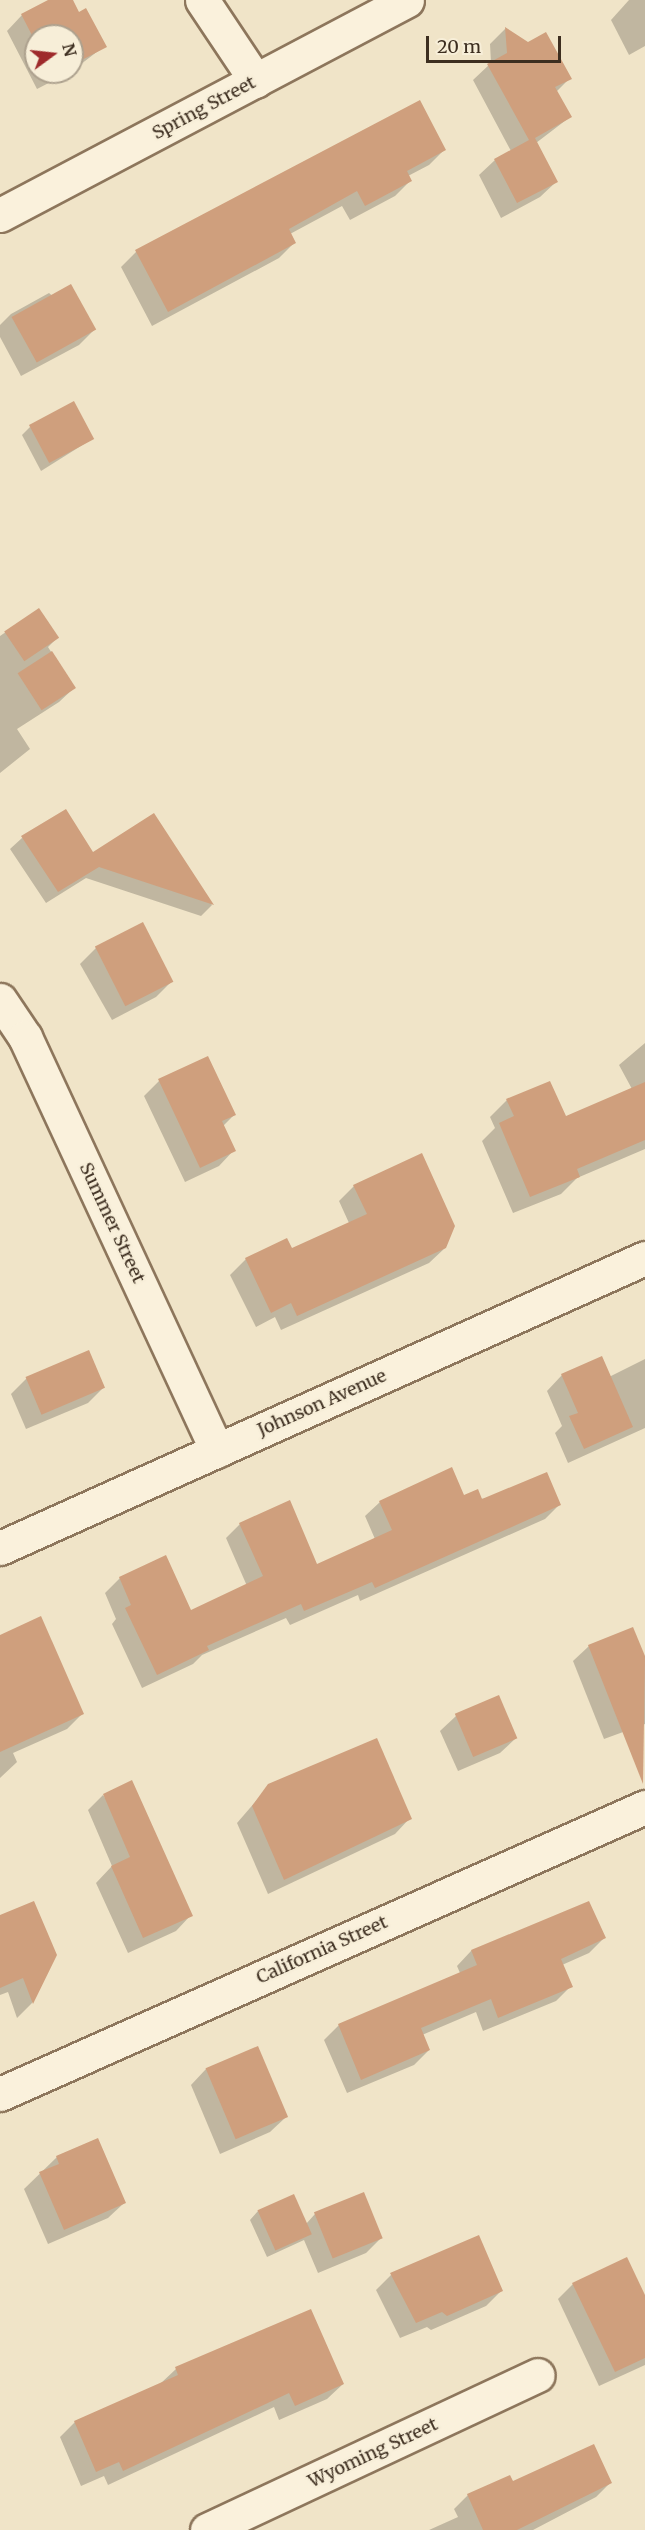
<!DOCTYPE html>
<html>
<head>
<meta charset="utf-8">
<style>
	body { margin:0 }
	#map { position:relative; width:645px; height:2530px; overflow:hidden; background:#f0e4c8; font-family:Merriweather,serif }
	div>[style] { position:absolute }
	.shadow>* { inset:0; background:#0003 }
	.building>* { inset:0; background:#cf9f7d; transform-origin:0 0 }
	.roads { filter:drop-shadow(2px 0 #8d765c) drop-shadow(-2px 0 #8d765c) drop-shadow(0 2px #8d765c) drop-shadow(0 -2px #8d765c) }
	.minor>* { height:33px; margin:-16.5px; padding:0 16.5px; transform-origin:16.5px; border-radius:16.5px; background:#faf1dc }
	span { translate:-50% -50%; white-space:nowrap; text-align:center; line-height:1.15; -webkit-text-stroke:4.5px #f7eed8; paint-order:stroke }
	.street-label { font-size:18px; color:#3d2e20 }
	.north { position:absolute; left:24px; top:24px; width:60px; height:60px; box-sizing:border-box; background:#f7eed8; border:2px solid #ada18e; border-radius:50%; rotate:75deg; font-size:16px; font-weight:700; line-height:24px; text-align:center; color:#3d2e20 }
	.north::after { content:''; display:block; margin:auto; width:21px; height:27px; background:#9e2a2b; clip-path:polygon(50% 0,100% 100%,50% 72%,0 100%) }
	.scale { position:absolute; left:426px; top:36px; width:135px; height:27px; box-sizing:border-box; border:3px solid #3d2e20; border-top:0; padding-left:8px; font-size:18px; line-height:21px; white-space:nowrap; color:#3d2e20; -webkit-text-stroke:4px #f7eed8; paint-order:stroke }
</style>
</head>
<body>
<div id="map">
	<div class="shadow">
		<i style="clip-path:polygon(52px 0,71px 0,98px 51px,72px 71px,72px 36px,36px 36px,36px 72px,70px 72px,37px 89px,7px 31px,22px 15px)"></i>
		<i style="clip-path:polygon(629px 0,645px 0,645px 46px,629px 55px,611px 20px)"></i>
		<i style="clip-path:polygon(505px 29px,570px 78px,556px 92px,570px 117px,536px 143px,556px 182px,540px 197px,501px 218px,479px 175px,495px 160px,511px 151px,473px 80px,491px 63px,490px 44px)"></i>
		<i style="clip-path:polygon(444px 150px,429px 165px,408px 176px,410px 181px,395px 196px,350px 220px,342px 206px,290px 234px,294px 243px,279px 258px,152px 326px,121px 267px,136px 252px)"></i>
		<i style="clip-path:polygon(49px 293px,94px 330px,79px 345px,21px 376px,0 337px,0 325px,11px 314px)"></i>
		<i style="clip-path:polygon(30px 427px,92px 439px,41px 471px,22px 435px)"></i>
		<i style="clip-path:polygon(38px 610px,57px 638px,48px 647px,74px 688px,59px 702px,17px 729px,30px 749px,0 773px,0 636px)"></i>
		<i style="clip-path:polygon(154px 815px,212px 905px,201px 916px,86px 878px,46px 903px,10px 849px,22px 838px,93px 854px)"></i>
		<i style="clip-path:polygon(142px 924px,171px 982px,156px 997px,112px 1020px,80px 964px,96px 948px)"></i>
		<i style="clip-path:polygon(645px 1043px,645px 1149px,577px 1178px,561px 1194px,513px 1213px,482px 1141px,495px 1128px,490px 1117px,507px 1100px,565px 1118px,632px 1089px,619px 1065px)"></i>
		<i style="clip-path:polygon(159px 1081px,234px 1115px,223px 1126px,234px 1150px,219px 1166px,185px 1182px,144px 1096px)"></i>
		<i style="clip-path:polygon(354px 1186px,445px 1248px,429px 1263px,281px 1330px,275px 1317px,256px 1327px,230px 1275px,246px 1259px,291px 1250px,349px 1223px,339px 1201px)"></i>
		<i style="clip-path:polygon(89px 1352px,104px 1387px,88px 1403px,26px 1429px,11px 1394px,26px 1379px)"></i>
		<i style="clip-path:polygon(645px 1359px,645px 1428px,568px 1463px,555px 1433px,562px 1426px,547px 1391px,562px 1375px,609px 1377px)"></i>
		<i style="clip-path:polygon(463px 1497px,559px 1505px,545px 1519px,360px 1601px,358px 1595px,290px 1625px,286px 1618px,202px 1655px,193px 1664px,142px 1688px,112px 1624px,116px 1619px,105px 1593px,120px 1578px,190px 1612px,247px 1586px,226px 1538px,240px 1524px,317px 1566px,375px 1539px,365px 1516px,380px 1502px)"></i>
		<i style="clip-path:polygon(633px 1629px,645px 1660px,645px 1724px,604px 1739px,573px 1661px,589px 1646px)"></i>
		<i style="clip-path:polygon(0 1636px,82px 1714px,67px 1729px,13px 1753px,17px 1762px,0 1778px)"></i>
		<i style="clip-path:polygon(456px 1716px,516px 1738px,500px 1753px,458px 1771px,440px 1731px)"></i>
		<i style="clip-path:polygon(269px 1786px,410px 1818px,395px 1834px,268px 1894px,237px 1823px)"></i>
		<i style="clip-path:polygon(103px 1795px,191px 1915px,176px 1931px,128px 1953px,96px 1883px,112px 1866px,88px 1810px)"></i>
		<i style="clip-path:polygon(588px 1903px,604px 1938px,589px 1953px,562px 1965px,571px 1986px,556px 2001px,483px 2031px,476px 2012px,422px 2035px,429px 2050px,414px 2065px,347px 2093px,324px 2040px,339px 2025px,460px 1973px,457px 1966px,471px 1951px)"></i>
		<i style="clip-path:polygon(0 1917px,56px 1955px,32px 2003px,17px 2018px,8px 1992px,0 1995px)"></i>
		<i style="clip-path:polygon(206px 2069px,286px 2117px,270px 2132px,220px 2154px,191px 2085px)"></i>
		<i style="clip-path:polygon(57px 2157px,124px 2203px,108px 2218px,48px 2244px,24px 2189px)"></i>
		<i style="clip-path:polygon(258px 2211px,306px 2224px,315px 2214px,381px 2238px,366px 2253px,318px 2273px,304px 2240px,267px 2257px,250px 2220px)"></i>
		<i style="clip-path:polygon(391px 2275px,501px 2291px,486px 2306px,431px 2330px,427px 2327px,400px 2338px,376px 2290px)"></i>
		<i style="clip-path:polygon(573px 2284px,645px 2299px,645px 2365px,599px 2386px,558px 2299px)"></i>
		<i style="clip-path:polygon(176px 2369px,343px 2384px,327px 2399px,279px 2420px,274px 2407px,108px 2485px,104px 2476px,81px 2486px,60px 2437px,75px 2422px,160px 2384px)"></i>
		<i style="clip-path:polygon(512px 2483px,610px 2483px,596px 2497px,533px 2530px,429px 2530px,458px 2517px,454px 2509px,468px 2495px)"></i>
	</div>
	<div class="building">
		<i style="clip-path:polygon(48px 0,73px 0,79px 12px,86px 8px,107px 47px,72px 65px,72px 36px,36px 36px,36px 43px,21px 14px)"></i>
		<i style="clip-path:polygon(505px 27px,528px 42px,546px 32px,572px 79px,555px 87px,572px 117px,535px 138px,558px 182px,517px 203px,494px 159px,529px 140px,487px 64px,507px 53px)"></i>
		<i style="clip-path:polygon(420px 100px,446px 150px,407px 171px,412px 181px,365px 206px,357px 191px,289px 229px,296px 243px,168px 312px,135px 250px)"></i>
		<i style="left:71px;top:284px;width:52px;height:68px;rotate:61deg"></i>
		<i style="left:74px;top:401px;width:43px;height:51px;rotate:62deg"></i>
		<i style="left:39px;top:608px;width:36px;height:42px;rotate:56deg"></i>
		<i style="left:52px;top:651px;width:44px;height:41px;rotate:57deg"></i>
		<i style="clip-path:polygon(66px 809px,93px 852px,154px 813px,214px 905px,99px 867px,58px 892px,21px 836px)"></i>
		<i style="left:143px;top:922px;width:67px;height:54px;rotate:63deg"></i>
		<i style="clip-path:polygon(208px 1056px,236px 1115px,222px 1121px,236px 1151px,200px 1168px,158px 1079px)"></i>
		<i style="clip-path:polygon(550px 1081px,566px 1116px,645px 1082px,645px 1140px,577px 1169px,580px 1177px,530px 1197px,499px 1123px,514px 1116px,506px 1099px)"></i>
		<i style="clip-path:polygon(422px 1153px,455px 1226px,446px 1248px,297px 1316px,291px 1303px,271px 1313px,245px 1258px,287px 1238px,292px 1248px,367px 1214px,353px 1185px)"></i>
		<i style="left:89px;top:1350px;width:41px;height:69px;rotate:67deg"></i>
		<i style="clip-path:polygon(602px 1356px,633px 1427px,584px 1449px,569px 1416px,578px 1413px,561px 1374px)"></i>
		<i style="clip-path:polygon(452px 1467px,464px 1495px,478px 1489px,482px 1499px,547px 1472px,561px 1505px,375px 1588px,372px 1582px,304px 1611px,301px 1604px,207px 1646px,209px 1650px,157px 1675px,125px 1608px,131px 1605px,119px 1577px,166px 1555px,191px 1610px,263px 1576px,239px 1523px,290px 1500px,317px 1564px,392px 1530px,379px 1501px)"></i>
		<i style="clip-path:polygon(41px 1616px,84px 1714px,0 1752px,0 1635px)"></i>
		<i style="clip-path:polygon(633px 1627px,645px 1656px,643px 1784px,588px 1645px)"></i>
		<i style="left:499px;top:1695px;width:47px;height:48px;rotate:67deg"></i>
		<i style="clip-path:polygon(377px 1738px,412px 1819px,284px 1880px,252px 1806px,268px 1784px)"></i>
		<i style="clip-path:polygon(132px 1780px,193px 1916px,143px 1938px,111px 1866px,130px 1857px,103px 1794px)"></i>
		<i style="clip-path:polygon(34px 1901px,57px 1955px,33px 2004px,23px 1978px,0 1988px,0 1915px)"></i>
		<i style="clip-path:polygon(589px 1901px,606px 1938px,561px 1959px,573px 1987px,498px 2018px,491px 1999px,421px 2028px,430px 2050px,361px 2080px,338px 2024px,477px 1965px,471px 1950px)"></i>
		<i style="left:258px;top:2046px;width:77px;height:57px;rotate:67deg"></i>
		<i style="clip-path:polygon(98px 2138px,126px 2203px,64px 2230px,39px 2172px,59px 2164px,56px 2156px)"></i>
		<i style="left:364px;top:2192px;width:50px;height:54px;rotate:68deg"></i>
		<i style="left:294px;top:2194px;width:44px;height:40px;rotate:66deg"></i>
		<i style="clip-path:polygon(479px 2235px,503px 2291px,447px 2316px,442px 2312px,416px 2323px,390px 2273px)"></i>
		<i style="clip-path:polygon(627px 2257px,645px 2295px,645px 2358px,615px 2372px,572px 2283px)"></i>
		<i style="clip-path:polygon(311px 2309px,344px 2384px,295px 2406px,289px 2393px,123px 2471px,119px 2462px,96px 2472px,74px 2421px,178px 2375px,175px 2367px)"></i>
		<i style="clip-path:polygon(594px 2444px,612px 2483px,517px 2530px,483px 2530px,467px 2494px,510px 2475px,513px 2481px)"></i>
	</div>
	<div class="roads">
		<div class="minor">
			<i style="left:202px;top:0;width:97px;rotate:56.3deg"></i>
			<i style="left:0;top:215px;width:460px;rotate:-27.8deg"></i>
			<i style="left:0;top:1000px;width:45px;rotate:56deg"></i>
			<i style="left:25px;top:1037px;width:456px;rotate:65.1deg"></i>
			<i style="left:0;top:1548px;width:707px;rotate:-24.21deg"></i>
			<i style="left:0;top:2094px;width:706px;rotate:-23.99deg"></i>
			<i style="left:207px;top:2530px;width:365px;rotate:-25.1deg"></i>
		</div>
	</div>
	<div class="street-label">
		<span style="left:204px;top:108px;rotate:-28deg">Spring Street</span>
		<span style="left:112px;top:1223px;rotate:65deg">Summer Street</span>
		<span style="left:322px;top:1403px;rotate:-24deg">Johnson Avenue</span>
		<span style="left:322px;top:1950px;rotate:-24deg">California Street</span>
		<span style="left:373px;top:2453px;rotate:-25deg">Wyoming Street</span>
	</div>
	<div class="north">N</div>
	<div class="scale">20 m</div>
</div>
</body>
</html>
